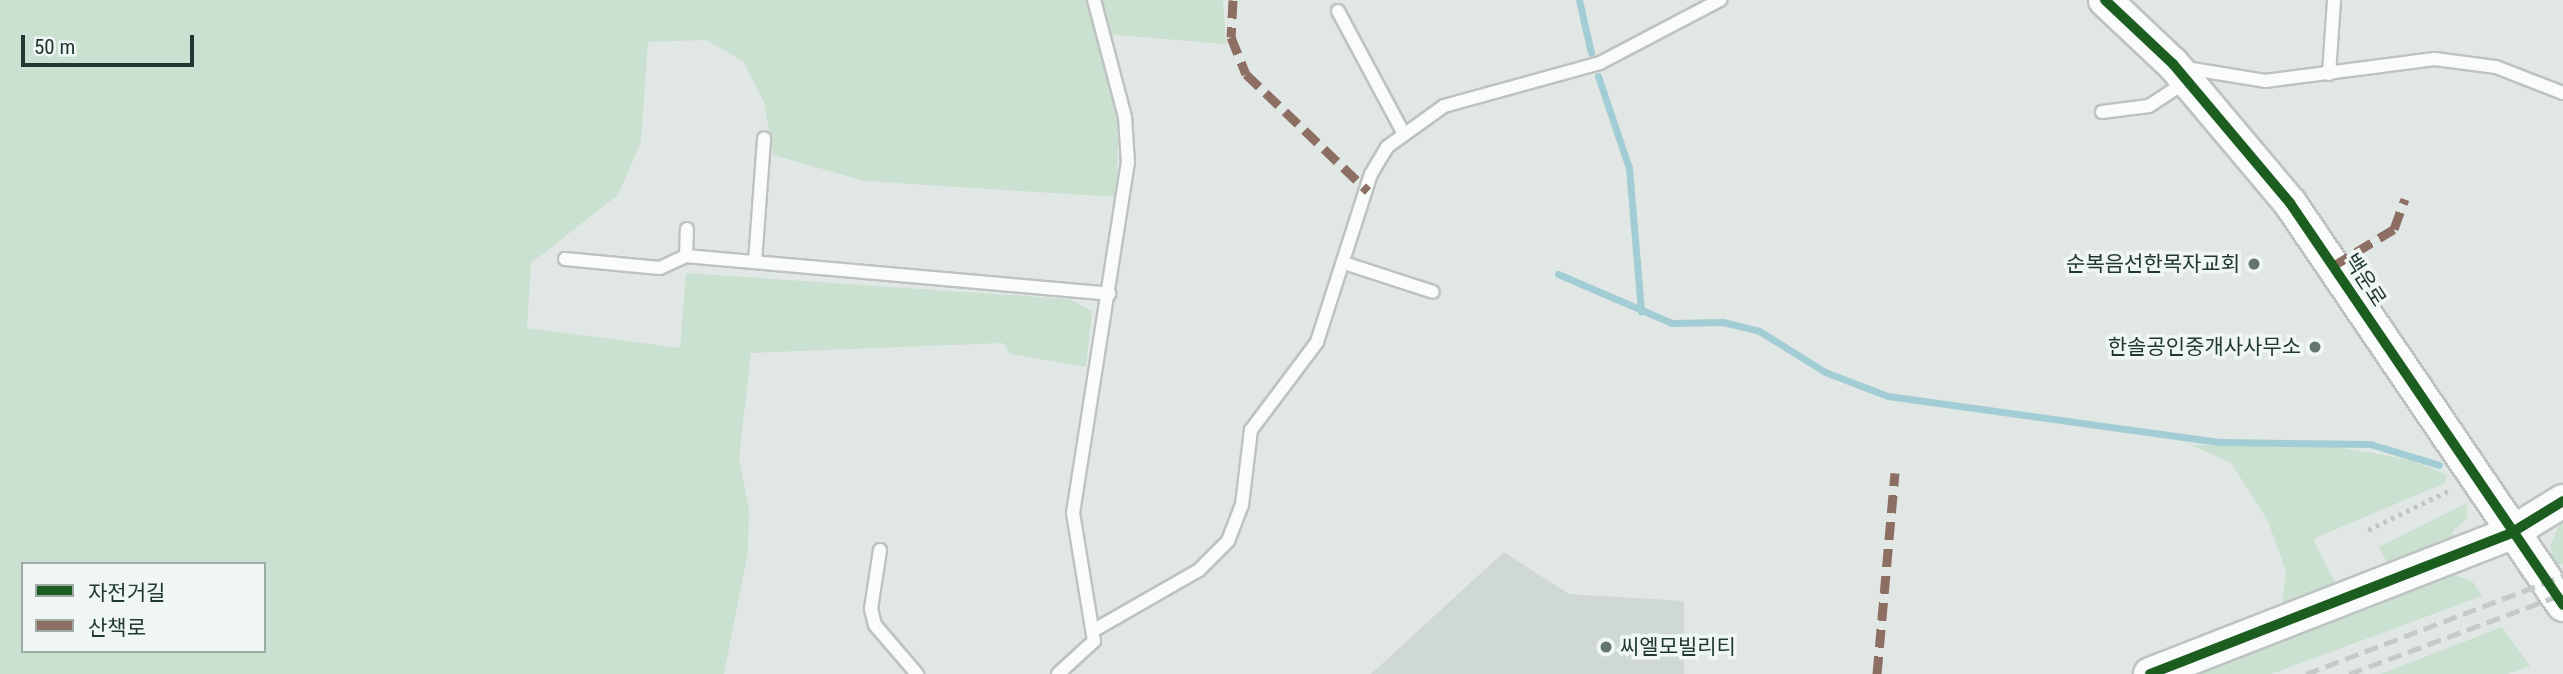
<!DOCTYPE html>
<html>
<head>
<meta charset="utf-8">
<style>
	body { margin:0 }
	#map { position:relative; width:2563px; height:674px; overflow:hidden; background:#e1e7e4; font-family:"Roboto Condensed","Noto Sans KR",sans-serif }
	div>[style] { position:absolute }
	.built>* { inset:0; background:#cfd8d4 }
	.green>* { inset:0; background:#cae0d1 }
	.stream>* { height:7px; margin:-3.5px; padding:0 3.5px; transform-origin:3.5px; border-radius:3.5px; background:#a3cdd4 }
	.path>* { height:4.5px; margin-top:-2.25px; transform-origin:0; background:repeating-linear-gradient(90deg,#bfc7c5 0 3.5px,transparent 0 8.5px) }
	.roads { filter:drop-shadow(2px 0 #bec3c1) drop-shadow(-2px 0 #bec3c1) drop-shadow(0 2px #bec3c1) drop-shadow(0 -2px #bec3c1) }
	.service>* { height:12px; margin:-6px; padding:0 6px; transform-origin:6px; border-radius:6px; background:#fafbfb }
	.tertiary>* { height:32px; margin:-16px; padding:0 16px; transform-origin:16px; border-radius:16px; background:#fafbfb }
	.rail>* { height:5px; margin-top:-2.5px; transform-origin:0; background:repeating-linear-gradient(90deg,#c5c9c8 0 14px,transparent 0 21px) }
	.quiet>* { height:9px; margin-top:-4.5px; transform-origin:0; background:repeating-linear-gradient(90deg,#8d6e63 0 18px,transparent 0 27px) }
	.cycleway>* { height:10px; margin:-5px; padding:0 5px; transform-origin:5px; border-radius:5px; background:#1b5e20 }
	.dots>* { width:19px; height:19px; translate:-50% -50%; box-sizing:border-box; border:4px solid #eff6f3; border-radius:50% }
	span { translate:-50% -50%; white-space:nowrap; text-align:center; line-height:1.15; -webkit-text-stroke:7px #eff6f3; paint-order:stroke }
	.poi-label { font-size:21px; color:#213832 }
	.right { translate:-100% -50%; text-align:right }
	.left { translate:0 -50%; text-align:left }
	.street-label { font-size:21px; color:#213832 }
	.legend { position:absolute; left:21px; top:562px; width:245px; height:91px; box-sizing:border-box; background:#eff6f3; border:2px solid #9daaa6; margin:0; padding:9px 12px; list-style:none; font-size:21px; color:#213832 }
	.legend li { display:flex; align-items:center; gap:14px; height:35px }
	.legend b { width:35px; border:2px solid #9daaa6 }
	.scale { position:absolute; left:21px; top:35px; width:173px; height:32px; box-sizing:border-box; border:4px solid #213832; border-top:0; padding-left:9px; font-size:21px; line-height:24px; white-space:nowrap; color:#213832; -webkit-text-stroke:5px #eff6f3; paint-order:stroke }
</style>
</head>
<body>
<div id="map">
	<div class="built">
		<i style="clip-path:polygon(1504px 552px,1569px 594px,1684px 601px,1684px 674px,1371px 674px)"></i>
	</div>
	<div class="green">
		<i style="clip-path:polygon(evenodd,0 0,1089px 0,1119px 122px,1116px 197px,865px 181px,773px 155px,764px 102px,743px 61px,706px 40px,648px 42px,641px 142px,618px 195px,531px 263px,527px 328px,680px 348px,686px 273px,1069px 299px,1092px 311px,1086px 367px,1011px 354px,1003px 343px,751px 353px,739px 458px,749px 510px,748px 552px,724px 674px,0 674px,0 0,23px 564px,264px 564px,264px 651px,23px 651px,23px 564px)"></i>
		<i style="clip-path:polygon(1100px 0,1223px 0,1226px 44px,1105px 34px)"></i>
		<i style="clip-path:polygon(2191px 445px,2333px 446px,2411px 460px,2447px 475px,2445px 483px,2313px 539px,2336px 585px,2282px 605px,2286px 571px,2268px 521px,2231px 463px)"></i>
		<i style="clip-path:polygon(2467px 503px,2467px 518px,2452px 532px,2455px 538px,2387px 562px,2379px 547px)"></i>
		<i style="clip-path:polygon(2563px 518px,2563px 564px,2554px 567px,2550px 545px)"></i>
		<i style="clip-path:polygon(2443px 571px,2472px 581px,2482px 596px,2271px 674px,2174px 674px)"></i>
		<i style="clip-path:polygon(2502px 627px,2530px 666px,2508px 674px,2381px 674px)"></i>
	</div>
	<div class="stream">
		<i style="left:1579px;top:0;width:54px;rotate:77.2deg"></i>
		<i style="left:1598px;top:76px;width:97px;rotate:71.4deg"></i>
		<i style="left:1629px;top:168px;width:144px;rotate:85.2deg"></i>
		<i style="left:1558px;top:274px;width:124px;rotate:23.3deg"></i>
		<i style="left:1672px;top:323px;width:51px;rotate:-1.1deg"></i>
		<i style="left:1723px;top:322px;width:37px;rotate:14deg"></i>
		<i style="left:1759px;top:331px;width:78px;rotate:31.8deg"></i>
		<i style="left:1825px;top:372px;width:67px;rotate:20.9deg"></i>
		<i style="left:1888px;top:396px;width:336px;rotate:7.9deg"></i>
		<i style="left:2221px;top:442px;width:149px;rotate:0.8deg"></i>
		<i style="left:2370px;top:444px;width:72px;rotate:16.9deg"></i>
	</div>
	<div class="path">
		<i style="left:2368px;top:530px;width:93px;rotate:-26deg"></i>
	</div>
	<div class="roads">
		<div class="service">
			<i style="left:1338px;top:11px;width:137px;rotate:61.8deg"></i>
			<i style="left:2186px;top:68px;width:80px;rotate:9.3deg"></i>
			<i style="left:2265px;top:81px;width:171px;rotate:-7.4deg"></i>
			<i style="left:2435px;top:59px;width:62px;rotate:7.5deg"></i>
			<i style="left:2496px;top:67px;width:72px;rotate:21.2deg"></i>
			<i style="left:2329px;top:74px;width:74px;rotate:-86.1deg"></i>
			<i style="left:2102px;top:112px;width:47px;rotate:-7.3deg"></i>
			<i style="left:2149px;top:106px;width:45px;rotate:-33.3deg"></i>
			<i style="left:686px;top:256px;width:27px;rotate:-88deg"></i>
			<i style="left:565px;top:259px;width:95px;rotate:5.4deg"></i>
			<i style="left:660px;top:268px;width:29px;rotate:-25deg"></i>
			<i style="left:686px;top:256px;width:425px;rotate:5.1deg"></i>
			<i style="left:755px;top:262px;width:124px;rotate:-85.8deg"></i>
			<i style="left:1347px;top:264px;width:90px;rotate:18deg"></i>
			<i style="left:880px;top:550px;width:60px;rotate:98.7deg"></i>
			<i style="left:871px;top:609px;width:16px;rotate:76deg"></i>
			<i style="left:875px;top:625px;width:65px;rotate:49.4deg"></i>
			<i style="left:1096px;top:629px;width:119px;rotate:-29.8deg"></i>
			<i style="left:1199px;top:570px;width:41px;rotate:-45deg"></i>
			<i style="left:1228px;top:541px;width:39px;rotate:-69deg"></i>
			<i style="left:1242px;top:505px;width:76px;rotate:-83.2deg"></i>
			<i style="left:1251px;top:430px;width:110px;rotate:-53.1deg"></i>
			<i style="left:1317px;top:342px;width:176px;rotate:-72.2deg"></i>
			<i style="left:1371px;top:174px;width:31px;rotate:-59deg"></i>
			<i style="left:1387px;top:147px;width:70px;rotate:-35.7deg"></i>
			<i style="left:1444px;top:106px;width:162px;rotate:-15.4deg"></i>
			<i style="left:1600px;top:63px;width:136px;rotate:-27.7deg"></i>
			<i style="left:1058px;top:674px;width:49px;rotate:-42.5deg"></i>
			<i style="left:1094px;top:641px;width:130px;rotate:-99.3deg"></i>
			<i style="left:1073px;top:513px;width:354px;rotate:-81.1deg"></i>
			<i style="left:1128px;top:163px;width:46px;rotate:-93.7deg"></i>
			<i style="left:1125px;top:117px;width:121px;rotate:-104.8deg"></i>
		</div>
		<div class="tertiary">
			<i style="left:2105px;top:0;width:93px;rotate:43.3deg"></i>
			<i style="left:2173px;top:64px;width:182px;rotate:49.9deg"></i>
			<i style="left:2290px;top:203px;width:486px;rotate:55.8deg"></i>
			<i style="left:2150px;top:674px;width:388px;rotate:-21.3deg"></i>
			<i style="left:2511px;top:533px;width:61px;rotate:-31.6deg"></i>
		</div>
	</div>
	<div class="rail">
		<i style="left:2306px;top:674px;width:275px;rotate:-20.9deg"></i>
		<i style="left:2349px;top:674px;width:228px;rotate:-20.5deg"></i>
	</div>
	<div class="quiet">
		<i style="left:1233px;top:0;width:37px;rotate:93deg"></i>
		<i style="left:1231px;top:37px;width:40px;rotate:68deg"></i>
		<i style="left:1246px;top:74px;width:169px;rotate:43.8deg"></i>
		<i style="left:2333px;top:266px;width:71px;rotate:-31.2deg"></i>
		<i style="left:2394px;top:229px;width:32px;rotate:-70deg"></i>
		<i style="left:1877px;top:674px;width:202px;rotate:-84.9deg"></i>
	</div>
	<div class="cycleway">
		<i style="left:2105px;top:0;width:93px;rotate:43.3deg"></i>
		<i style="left:2173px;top:64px;width:182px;rotate:49.9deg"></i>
		<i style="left:2290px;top:203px;width:486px;rotate:55.8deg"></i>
		<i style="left:2150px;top:674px;width:388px;rotate:-21.3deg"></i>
		<i style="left:2511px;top:533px;width:61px;rotate:-31.6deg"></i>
	</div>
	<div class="dots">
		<i style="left:2254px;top:264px;background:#647570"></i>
		<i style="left:2315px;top:347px;background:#647570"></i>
		<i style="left:1606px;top:647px;background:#647570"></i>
	</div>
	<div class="poi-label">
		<span class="right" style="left:2240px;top:264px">순복음선한목자교회</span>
		<span class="right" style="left:2301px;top:347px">한솔공인중개사사무소</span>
		<span class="left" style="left:1620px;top:647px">씨엘모빌리티</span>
	</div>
	<div class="street-label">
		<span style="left:2365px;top:280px;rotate:57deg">백운로</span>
	</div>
	<ul class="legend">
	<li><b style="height:9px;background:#1b5e20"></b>자전거길</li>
	<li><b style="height:9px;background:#8d6e63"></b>산책로</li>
	</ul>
	<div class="scale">50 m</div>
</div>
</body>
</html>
